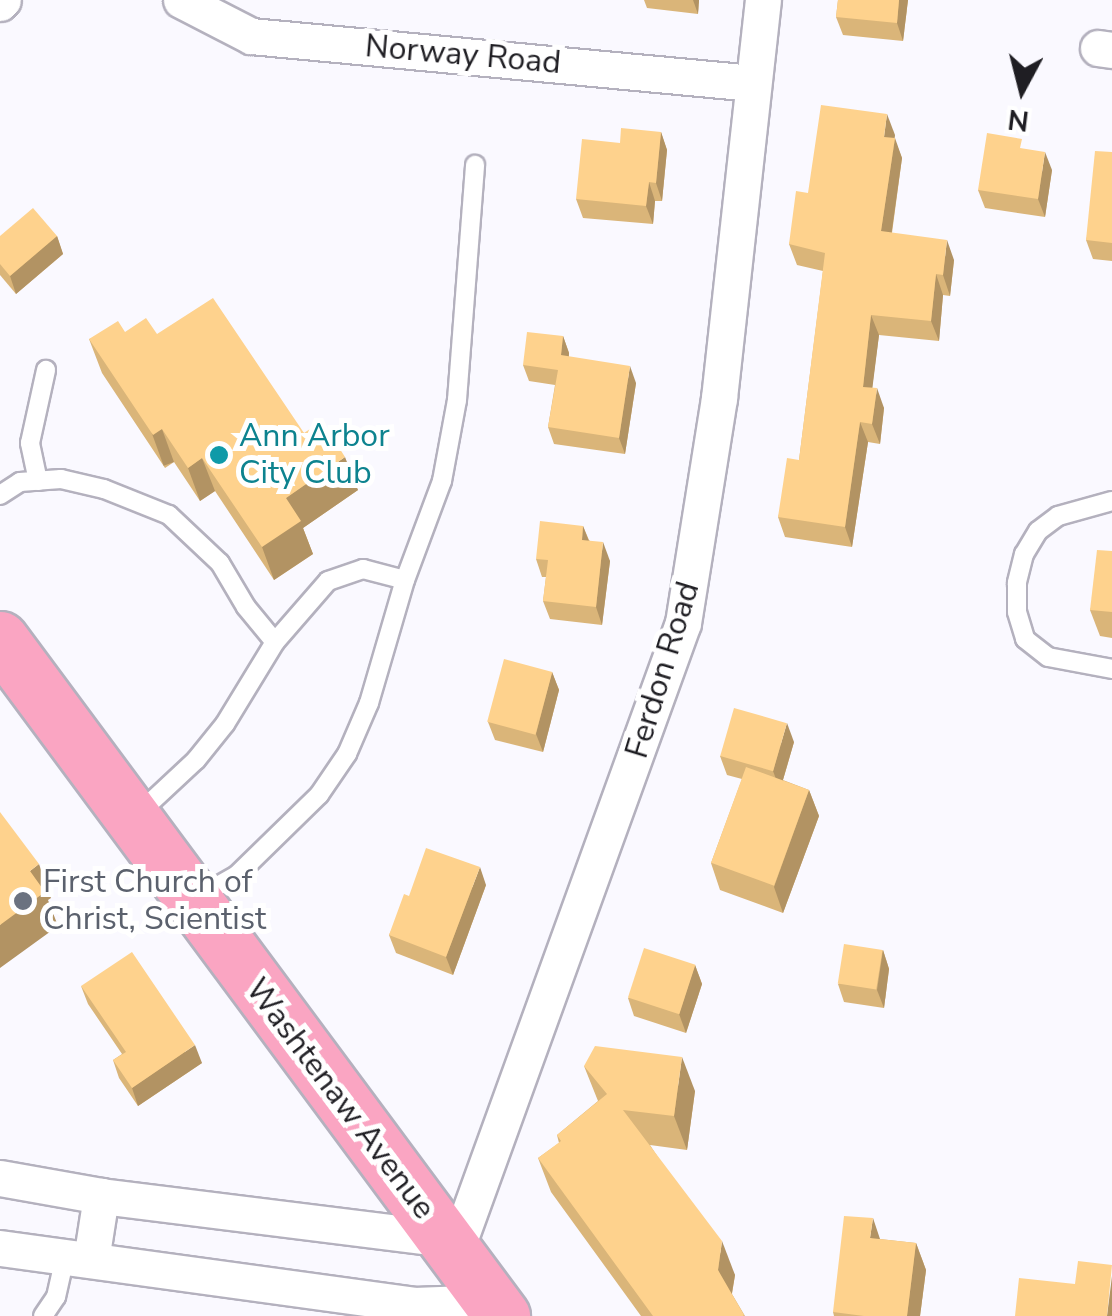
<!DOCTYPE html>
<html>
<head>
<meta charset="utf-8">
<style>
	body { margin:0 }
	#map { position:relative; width:1112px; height:1316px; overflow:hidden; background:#faf9ff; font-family:"Nunito Sans",sans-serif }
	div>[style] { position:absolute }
	.roads { filter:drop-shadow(2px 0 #b4b1be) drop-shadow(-2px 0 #b4b1be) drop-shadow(0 2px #b4b1be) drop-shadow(0 -2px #b4b1be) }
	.lane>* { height:18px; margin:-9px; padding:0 9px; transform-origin:9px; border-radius:9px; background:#fff }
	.street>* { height:35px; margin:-17.5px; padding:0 17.5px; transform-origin:17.5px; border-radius:17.5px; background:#fff }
	.primary>* { height:55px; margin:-27.5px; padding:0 27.5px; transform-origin:27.5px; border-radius:27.5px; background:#faa5c2 }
	.wall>* { inset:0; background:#dab579 }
	.shaded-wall>* { inset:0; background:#b29363; transform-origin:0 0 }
	.building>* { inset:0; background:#fed28d; transform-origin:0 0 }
	.dots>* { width:28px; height:28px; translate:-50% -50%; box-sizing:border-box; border:5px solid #fff; border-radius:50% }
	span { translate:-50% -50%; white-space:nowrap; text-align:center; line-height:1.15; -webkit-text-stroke:10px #fff; paint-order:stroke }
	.street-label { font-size:32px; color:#1f1e23 }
	.culture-label { font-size:32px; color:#0d838f }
	.left { translate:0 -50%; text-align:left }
	.worship-label { font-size:32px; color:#5b616d }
	.north { position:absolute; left:972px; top:40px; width:100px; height:100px; -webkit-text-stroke:8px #fff; paint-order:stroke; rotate:187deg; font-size:28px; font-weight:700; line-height:40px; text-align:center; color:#1f1e23 }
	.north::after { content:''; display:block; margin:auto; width:35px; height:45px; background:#1f1e23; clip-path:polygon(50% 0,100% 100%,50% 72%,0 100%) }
</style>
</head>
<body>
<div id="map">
	<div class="roads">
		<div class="lane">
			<i style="left:38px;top:481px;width:39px;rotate:-102deg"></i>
			<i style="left:30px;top:443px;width:75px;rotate:-77.6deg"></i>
			<i style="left:0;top:495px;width:24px;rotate:-33deg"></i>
			<i style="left:20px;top:482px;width:41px;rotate:-4.2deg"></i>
			<i style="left:61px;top:479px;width:44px;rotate:13.1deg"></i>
			<i style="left:104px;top:489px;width:70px;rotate:21.8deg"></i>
			<i style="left:169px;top:515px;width:70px;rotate:43.3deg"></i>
			<i style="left:220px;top:563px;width:51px;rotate:59.4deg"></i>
			<i style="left:246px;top:607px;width:45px;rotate:50.4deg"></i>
			<i style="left:1112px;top:501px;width:56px;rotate:164.5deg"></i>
			<i style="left:1058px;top:516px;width:25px;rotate:143deg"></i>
			<i style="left:1038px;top:531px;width:27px;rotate:121deg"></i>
			<i style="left:1024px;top:554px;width:30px;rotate:104deg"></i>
			<i style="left:1017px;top:583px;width:29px;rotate:90deg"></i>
			<i style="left:1017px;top:612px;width:28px;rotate:73deg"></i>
			<i style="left:1025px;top:639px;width:29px;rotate:38deg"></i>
			<i style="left:1048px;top:657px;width:65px;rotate:10.6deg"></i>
			<i style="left:137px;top:815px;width:81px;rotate:-43deg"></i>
			<i style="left:196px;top:760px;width:46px;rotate:-51.1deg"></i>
			<i style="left:225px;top:724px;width:96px;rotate:-58.6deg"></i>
			<i style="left:275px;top:642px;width:81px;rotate:-49deg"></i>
			<i style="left:328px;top:581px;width:37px;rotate:-19deg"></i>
			<i style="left:363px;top:569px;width:43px;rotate:14.7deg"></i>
			<i style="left:200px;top:896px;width:43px;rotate:-29.6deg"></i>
			<i style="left:237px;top:875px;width:115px;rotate:-44.3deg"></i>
			<i style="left:319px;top:795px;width:50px;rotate:-55.7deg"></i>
			<i style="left:347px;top:754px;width:56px;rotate:-66.7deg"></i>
			<i style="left:369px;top:703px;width:128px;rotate:-73.7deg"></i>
			<i style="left:405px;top:580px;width:106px;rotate:-69.5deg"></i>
			<i style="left:442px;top:481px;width:82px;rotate:-79.5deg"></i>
			<i style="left:457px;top:400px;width:236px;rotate:-85.6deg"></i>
			<i style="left:43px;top:1316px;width:23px;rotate:-56deg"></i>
			<i style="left:56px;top:1297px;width:41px;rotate:-77.3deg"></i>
		</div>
		<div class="street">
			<i style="left:181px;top:0;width:79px;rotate:27.2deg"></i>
			<i style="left:251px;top:36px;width:504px;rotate:5.35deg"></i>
			<i style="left:0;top:3px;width:4px;rotate:-45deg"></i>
			<i style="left:1098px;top:48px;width:14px;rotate:8deg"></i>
			<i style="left:0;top:1178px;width:103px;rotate:10.1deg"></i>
			<i style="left:101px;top:1196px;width:347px;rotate:7.1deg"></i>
			<i style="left:0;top:1248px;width:418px;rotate:7.8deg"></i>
			<i style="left:414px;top:1305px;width:78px;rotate:-2.2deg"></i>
			<i style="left:455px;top:1252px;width:669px;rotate:-70.08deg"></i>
			<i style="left:683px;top:623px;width:228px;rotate:-80.9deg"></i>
			<i style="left:719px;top:398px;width:400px;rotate:-83.7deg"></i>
			<i style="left:91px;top:1260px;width:65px;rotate:-81.1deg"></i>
		</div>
		<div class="primary">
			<i style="left:0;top:639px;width:843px;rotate:53.44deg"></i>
		</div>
	</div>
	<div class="wall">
		<i style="clip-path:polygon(644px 0,699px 0,698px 14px,647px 8px)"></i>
		<i style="clip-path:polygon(838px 0,908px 0,903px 41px,843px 35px,836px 17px)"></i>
		<i style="clip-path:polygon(661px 132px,667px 150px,662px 201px,655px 201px,653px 224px,583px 218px,576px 199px,620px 143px)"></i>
		<i style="clip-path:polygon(895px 135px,894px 138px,902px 158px,892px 233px,954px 260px,950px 296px,943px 295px,939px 341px,879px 335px,872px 388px,884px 408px,880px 444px,868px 442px,852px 547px,785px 537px,778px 517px,799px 460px,823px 271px,797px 265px,789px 244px,808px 193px)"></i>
		<i style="clip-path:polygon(1112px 152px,1112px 261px,1093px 259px,1086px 240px)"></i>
		<i style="clip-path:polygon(1052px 170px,1045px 217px,985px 208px,978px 190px)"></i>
		<i style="clip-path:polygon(0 236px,57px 236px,63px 254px,16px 294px,0 275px)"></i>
		<i style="clip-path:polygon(125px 332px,157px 334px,304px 433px,358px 490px,303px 528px,313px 554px,274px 580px,215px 491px,200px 501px,174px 462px,165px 468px,102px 373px,89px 339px)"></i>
		<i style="clip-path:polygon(563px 336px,569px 353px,569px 357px,636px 383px,625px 454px,554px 444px,548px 427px,555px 385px,529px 381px,523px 365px)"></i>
		<i style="clip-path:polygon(583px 526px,589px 540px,610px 561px,602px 625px,550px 619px,543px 601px,546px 577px,542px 577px,536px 559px)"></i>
		<i style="clip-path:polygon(1112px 551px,1112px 638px,1100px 636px,1090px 610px)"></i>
		<i style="clip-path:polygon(552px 672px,559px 690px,543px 752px,495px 740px,488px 722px)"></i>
		<i style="clip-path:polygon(794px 742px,783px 780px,809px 790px,819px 816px,783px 913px,720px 890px,711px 863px,742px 779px,727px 775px,720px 756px)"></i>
		<i style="clip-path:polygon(486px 885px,453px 975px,396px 953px,389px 935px,409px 896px)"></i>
		<i style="clip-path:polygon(883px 950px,889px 969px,884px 1008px,844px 1002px,838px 984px)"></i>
		<i style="clip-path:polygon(695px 965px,702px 984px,686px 1033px,634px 1016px,628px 998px)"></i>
		<i style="clip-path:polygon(81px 986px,202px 1063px,138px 1106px,119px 1078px,113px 1060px,122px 1054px,88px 1004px)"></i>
		<i style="clip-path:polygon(584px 1066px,695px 1091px,687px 1150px,650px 1145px,735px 1275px,732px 1294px,745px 1316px,641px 1316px,551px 1192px,538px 1158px,559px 1143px,557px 1135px,598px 1101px)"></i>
		<i style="clip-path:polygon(880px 1239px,916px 1243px,926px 1270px,920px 1316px,834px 1316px,833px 1312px)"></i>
	</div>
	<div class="shaded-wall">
		<i style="clip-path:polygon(693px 0,699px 0,698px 14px)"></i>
		<i style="clip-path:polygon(899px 0,908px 0,903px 41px,897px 23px)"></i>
		<i style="clip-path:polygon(887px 114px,895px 135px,892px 157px,884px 137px)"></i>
		<i style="clip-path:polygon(661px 132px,667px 150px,662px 201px,656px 183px)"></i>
		<i style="clip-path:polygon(895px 138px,902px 158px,889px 251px,881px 231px)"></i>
		<i style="clip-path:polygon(1045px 152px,1052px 170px,1045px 217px,1038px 199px)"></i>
		<i style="clip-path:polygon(649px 182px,655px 201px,653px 224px,646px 206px)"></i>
		<i style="clip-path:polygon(57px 236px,63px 254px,16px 294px,10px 276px)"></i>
		<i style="clip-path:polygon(947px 240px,954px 260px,950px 296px,943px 275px)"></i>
		<i style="clip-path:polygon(936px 274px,943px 295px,939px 341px,931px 321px)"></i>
		<i style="clip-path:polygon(871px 315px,879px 335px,870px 407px,863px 387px)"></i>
		<i style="clip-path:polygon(563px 336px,569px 353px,567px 372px,561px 355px)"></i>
		<i style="clip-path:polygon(630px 366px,636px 383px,625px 454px,619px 438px)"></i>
		<i style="clip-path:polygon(877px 388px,884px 408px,880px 444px,872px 424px)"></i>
		<i style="clip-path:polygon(860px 422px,868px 442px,852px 547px,845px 527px)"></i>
		<i style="left:162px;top:429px;width:35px;height:11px;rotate:70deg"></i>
		<i style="clip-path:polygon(345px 457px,358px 490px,303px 528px,313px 554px,274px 580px,262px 547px,286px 498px)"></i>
		<i style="clip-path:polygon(202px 458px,215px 491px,200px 501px,188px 468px)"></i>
		<i style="clip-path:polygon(583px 526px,590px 544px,582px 540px)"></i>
		<i style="clip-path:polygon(603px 542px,610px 561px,602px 625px,596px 607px)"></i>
		<i style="clip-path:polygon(552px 672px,559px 690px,543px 752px,536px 734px)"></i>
		<i style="clip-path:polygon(787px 723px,794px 742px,780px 790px,773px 771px)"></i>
		<i style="clip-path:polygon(809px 790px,819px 816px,783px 913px,774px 887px)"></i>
		<i style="clip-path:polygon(39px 864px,51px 898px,48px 900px,58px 926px,0 968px,0 925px,30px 871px)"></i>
		<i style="clip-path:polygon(480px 867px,486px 885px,453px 975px,446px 957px)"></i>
		<i style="clip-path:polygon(883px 950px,889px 969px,884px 1008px,877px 990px)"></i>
		<i style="clip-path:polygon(695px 965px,702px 984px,686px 1033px,679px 1014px)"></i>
		<i style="clip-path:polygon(195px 1045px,202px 1063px,138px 1106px,132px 1088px)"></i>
		<i style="clip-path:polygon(682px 1057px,695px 1091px,687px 1150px,674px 1116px)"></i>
		<i style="clip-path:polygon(873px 1218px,882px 1245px,870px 1238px)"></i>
		<i style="clip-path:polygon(722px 1241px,735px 1275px,730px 1304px,718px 1270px)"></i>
		<i style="clip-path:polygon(916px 1243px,926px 1270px,920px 1316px,907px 1316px)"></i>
		<i style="clip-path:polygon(1112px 1276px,1112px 1316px,1107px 1316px)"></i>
	</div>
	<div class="building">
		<i style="clip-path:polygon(838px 0,899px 0,897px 23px,836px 17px)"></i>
		<i style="clip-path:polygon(821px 105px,887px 114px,884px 137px,895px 138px,881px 231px,947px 240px,943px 275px,936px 274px,931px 321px,871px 315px,863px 387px,877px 388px,872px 424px,860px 422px,845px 527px,778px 517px,787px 458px,799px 460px,825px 253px,789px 244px,796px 191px,808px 193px)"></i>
		<i style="clip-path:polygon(621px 128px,661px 132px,656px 183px,649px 182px,646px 206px,576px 199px,582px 139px,620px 143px)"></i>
		<i style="clip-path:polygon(987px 133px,1022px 139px,1020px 148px,1045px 152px,1038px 199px,978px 190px)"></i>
		<i style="clip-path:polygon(1095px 151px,1112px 152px,1112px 243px,1086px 240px)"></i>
		<i style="clip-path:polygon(33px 208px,57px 236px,10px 276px,0 264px,0 236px)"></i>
		<i style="clip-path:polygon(213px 298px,304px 433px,322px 421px,345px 457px,286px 498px,301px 521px,262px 547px,202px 458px,188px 468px,162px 429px,153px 435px,89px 339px,118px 321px,125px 332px,146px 318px,157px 334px)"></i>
		<i style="clip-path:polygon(527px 332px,563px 336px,561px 355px,630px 366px,619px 438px,548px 427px,558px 370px,523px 365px)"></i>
		<i style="clip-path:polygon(540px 521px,583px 526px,582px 540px,603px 542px,596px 607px,543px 601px,548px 560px,536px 559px)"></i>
		<i style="clip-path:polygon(1097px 550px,1112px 551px,1112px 612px,1090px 610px)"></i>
		<i style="left:504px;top:659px;width:50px;height:65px;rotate:15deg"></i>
		<i style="left:734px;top:708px;width:55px;height:50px;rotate:16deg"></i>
		<i style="left:746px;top:767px;width:67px;height:102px;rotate:20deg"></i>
		<i style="clip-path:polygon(0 812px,39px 864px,30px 871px,45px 892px,0 925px)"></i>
		<i style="clip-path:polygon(426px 848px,480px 867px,446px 957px,389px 935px,404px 894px,409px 896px)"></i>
		<i style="left:844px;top:944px;width:39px;height:40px;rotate:9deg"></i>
		<i style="left:644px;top:948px;width:54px;height:52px;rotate:18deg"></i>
		<i style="clip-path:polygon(132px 952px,195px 1045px,132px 1088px,113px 1060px,126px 1052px,81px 986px)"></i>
		<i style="clip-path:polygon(595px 1046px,682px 1057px,674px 1116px,623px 1110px,722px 1241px,718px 1270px,744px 1315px,743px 1316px,653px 1316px,538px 1158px,561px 1141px,557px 1135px,607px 1094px,584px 1066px)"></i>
		<i style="clip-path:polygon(844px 1216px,873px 1218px,870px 1238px,916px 1243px,907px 1316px,864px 1316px,833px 1312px)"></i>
		<i style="clip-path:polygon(1078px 1261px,1112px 1265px,1107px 1316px,1015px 1316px,1019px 1278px,1075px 1284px)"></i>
	</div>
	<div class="dots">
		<i style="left:219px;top:455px;background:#0f9aa8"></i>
		<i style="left:23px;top:901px;background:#6b7280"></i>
	</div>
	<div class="street-label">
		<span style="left:463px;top:55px;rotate:5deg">Norway Road</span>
		<span style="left:663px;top:670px;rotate:-73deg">Ferdon Road</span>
		<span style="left:340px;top:1099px;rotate:53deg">Washtenaw Avenue</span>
	</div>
	<div class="culture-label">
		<span class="left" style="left:239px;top:455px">Ann Arbor<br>City Club</span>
	</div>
	<div class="worship-label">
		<span class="left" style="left:43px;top:901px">First Church of<br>Christ, Scientist</span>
	</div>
	<div class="north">N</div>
</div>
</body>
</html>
